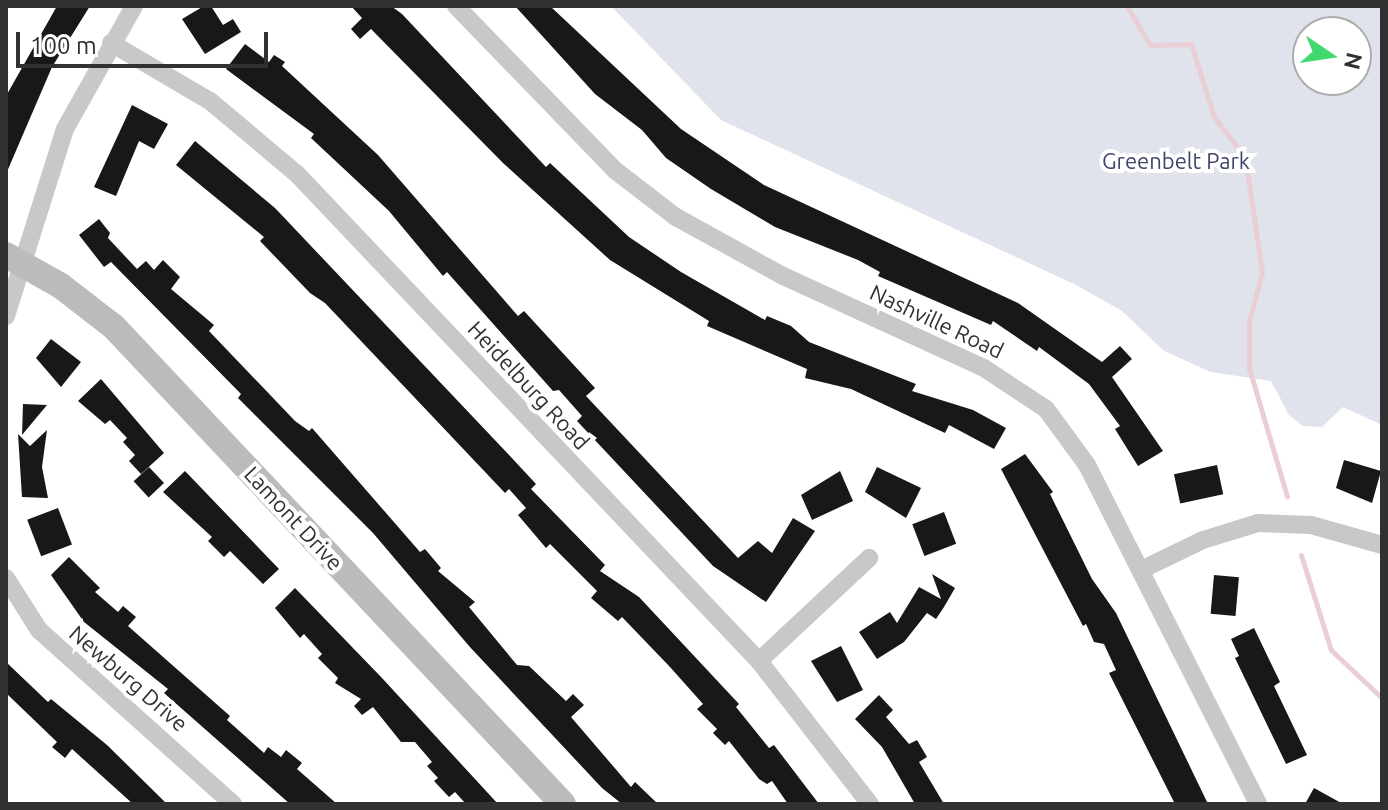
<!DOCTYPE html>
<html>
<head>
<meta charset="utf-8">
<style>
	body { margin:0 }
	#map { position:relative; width:1388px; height:810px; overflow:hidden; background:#fff; font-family:Ubuntu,sans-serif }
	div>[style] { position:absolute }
	.green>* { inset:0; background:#e0e2ec }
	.stream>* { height:5px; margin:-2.5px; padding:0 2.5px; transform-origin:2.5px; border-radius:2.5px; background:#eaced5 }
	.building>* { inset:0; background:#181818; transform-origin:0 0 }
	.street>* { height:18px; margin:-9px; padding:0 9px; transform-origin:9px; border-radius:9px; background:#c8c8c8 }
	.secondary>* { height:26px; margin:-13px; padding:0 13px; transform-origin:13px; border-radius:13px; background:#bbb }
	span { translate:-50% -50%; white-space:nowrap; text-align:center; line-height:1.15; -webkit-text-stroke:8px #fff; paint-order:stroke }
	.park-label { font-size:22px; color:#41456a }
	.street-label { font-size:22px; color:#313131 }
	.frame { position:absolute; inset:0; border:8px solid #313131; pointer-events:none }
	.north { position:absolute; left:1292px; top:16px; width:80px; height:80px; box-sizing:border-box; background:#fff; border:2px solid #adadad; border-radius:50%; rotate:103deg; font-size:22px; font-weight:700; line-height:32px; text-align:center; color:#313131 }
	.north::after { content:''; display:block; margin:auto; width:28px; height:36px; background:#41d96f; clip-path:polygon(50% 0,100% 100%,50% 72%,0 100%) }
	.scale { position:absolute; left:16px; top:32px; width:252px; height:36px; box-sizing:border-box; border:4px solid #313131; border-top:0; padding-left:10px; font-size:24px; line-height:28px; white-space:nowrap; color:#313131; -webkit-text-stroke:6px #fff; paint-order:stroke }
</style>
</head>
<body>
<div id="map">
	<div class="green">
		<i style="clip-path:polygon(evenodd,611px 6px,1382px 6px,1382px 425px,1343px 407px,1322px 427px,1303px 426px,1289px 415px,1271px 381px,1211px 372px,1164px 351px,1122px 311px,1076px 285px,721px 120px,611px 6px,1308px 32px,1356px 32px,1356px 80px,1308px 80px,1308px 32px)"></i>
	</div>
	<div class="stream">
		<i style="left:1127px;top:6px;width:45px;rotate:59.5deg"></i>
		<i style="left:1150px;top:45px;width:41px;rotate:-1.4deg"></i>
		<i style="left:1191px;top:44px;width:77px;rotate:72.5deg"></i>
		<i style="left:1214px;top:117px;width:51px;rotate:52.2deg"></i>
		<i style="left:1245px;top:157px;width:116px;rotate:81.6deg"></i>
		<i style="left:1262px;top:272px;width:52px;rotate:104.6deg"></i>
		<i style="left:1249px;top:322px;width:46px;rotate:90deg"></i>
		<i style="left:1249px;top:368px;width:134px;rotate:73.5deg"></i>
		<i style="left:1301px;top:555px;width:100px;rotate:72.5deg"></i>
		<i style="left:1331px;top:650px;width:70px;rotate:43.3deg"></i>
	</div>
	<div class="building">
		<i style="clip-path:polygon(57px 6px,90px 6px,52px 67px,6px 174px,6px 96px)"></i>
		<i style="clip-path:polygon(204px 6px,211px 6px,223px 25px,233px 19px,241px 32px,205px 54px,182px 19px)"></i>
		<i style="clip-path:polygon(351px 6px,391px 6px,402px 14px,546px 167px,550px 163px,629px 237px,681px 272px,765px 320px,767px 316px,791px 326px,809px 342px,916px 384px,912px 391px,973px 410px,1006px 428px,994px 449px,949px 425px,945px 433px,851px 389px,805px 378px,807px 369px,707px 326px,709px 321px,610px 260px,503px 163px,371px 29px,360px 39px,351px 29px,362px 18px)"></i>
		<i style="clip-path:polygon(515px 6px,550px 6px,681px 129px,764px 185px,1018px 303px,1102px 362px,1120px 346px,1132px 359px,1112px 377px,1163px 451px,1138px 466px,1115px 429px,1120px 426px,1089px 384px,1039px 347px,1037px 351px,993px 321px,991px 325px,878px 276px,880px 272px,858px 260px,775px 227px,711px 189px,666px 158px,642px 130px,595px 94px)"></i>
		<i style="clip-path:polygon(245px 44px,269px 62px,274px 55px,285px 62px,282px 66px,378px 155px,518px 316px,524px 311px,595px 388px,586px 396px,738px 558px,758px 541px,772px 553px,793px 518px,815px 531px,766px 602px,713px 566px,577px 421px,582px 416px,559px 390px,553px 391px,447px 272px,443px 276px,389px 211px,311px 138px,314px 134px,226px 69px)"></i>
		<i style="clip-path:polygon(132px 105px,168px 124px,154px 149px,139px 141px,116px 196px,94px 187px)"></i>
		<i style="clip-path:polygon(195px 141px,275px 208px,510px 456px,536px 484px,531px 489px,605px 565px,600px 571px,639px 597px,739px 704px,736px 707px,769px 748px,774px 745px,819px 804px,788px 804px,772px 781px,767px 784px,759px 779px,729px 741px,725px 745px,713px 733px,717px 729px,697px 709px,703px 704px,670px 667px,622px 617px,618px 621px,591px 598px,597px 591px,550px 544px,546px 548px,518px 515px,526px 508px,509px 489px,505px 493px,325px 303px,310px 293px,260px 241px,264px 237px,176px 165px)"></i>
		<i style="clip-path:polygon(99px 219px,110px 233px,108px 238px,137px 269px,146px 261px,154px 270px,163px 260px,180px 277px,171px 289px,214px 325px,209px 331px,295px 421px,309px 431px,312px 428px,420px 552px,425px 549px,441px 568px,438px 571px,475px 602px,469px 607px,517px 665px,529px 666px,566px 701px,573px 694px,584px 705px,571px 717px,631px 787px,635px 782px,658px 804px,622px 804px,602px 788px,469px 646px,373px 533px,238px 398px,241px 394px,111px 262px,104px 267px,79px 235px)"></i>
		<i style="clip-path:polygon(51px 339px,81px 362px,61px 387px,36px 358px)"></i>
		<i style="clip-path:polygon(101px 379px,164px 453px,141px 474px,129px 461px,135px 455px,123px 442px,127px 438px,110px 420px,105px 424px,78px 401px)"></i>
		<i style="clip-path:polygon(23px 404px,47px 405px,22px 435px)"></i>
		<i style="clip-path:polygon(47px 430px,42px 467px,48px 498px,22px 497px,18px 434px,30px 446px)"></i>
		<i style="clip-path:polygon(1025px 454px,1053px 492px,1050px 494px,1092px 579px,1116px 613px,1208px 804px,1175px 804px,1109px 673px,1116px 670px,1104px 644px,1094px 642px,1086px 624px,1083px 626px,1001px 469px)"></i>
		<i style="clip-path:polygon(1344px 460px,1381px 471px,1372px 503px,1336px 488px)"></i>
		<i style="left:1217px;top:465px;width:30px;height:44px;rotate:78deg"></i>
		<i style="left:149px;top:467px;width:22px;height:21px;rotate:47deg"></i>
		<i style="clip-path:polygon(877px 467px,921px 488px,906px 518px,865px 492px)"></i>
		<i style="clip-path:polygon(185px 471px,279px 569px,263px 584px,230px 551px,224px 557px,208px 541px,212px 537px,163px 492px)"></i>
		<i style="clip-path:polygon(840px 471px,853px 501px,812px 520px,801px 495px)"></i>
		<i style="left:58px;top:508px;width:39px;height:33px;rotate:69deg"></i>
		<i style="left:944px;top:512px;width:34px;height:34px;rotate:69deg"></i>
		<i style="clip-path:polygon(69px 557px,100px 588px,95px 592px,118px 612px,123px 606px,136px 617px,128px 626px,230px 716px,227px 720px,264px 753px,268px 747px,281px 757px,286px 750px,302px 763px,297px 769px,337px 804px,290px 804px,164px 693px,168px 689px,84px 622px,51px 575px)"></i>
		<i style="clip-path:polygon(932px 574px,955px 588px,944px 607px,936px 619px,927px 613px,904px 642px,877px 659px,859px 632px,890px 612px,897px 623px,919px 587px,941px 599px)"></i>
		<i style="left:1214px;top:575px;width:25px;height:39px;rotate:5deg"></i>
		<i style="clip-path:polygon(295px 588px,382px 678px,498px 804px,466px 804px,455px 792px,449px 797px,434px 781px,438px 778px,427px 766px,432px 762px,415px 742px,401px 742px,373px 707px,362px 715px,354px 706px,361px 699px,335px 683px,338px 678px,318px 658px,322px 654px,304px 634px,300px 638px,275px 608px)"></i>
		<i style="clip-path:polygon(1254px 628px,1280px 682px,1274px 686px,1307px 755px,1286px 764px,1235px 658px,1239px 656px,1231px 639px)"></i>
		<i style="clip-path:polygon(841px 646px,863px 690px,837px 702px,811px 661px)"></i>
		<i style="clip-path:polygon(6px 662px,48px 702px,51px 699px,107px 745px,167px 804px,133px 804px,72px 749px,65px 758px,52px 747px,57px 742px,6px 693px)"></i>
		<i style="clip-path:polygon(879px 695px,893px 710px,886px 717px,909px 744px,917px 740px,927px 757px,919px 762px,944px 804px,915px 804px,882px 747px,855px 719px)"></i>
		<i style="clip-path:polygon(1314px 788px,1343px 804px,1305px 804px)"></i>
	</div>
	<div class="street">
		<i style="left:456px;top:6px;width:230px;rotate:45.9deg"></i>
		<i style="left:616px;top:171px;width:76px;rotate:37.5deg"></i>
		<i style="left:676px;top:217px;width:120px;rotate:28.9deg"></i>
		<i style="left:781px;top:275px;width:223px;rotate:24.6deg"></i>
		<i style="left:984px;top:368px;width:74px;rotate:33.5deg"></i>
		<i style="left:1046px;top:409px;width:69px;rotate:53.8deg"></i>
		<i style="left:1087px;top:465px;width:380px;rotate:63.2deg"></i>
		<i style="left:111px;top:43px;width:115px;rotate:30.4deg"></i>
		<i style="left:210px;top:101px;width:114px;rotate:40deg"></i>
		<i style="left:297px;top:174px;width:671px;rotate:46.51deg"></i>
		<i style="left:759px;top:661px;width:181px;rotate:52.2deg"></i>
		<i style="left:6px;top:316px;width:196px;rotate:-72.5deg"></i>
		<i style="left:65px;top:129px;width:141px;rotate:-60.7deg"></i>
		<i style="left:1141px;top:570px;width:69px;rotate:-25.8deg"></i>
		<i style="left:1203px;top:540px;width:58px;rotate:-17.2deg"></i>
		<i style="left:1258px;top:523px;width:53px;rotate:2.2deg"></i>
		<i style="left:1311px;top:525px;width:74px;rotate:15.7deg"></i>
		<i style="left:6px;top:578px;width:62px;rotate:57.6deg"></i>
		<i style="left:39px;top:630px;width:261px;rotate:41.9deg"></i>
		<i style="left:759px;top:661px;width:151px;rotate:-43.1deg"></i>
	</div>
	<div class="secondary">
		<i style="left:6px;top:255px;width:63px;rotate:29.4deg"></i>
		<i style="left:61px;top:286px;width:67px;rotate:37.7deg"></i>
		<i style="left:114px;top:327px;width:655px;rotate:46.73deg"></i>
	</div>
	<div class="park-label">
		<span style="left:1176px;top:161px">Greenbelt Park</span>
	</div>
	<div class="street-label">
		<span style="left:937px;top:321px;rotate:25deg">Nashville Road</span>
		<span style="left:529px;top:385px;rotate:47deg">Heidelburg Road</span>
		<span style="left:294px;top:518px;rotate:47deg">Lamont Drive</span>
		<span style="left:129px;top:678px;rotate:41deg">Newburg Drive</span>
	</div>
	<div class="frame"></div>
	<div class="north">N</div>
	<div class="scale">100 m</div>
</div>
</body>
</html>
